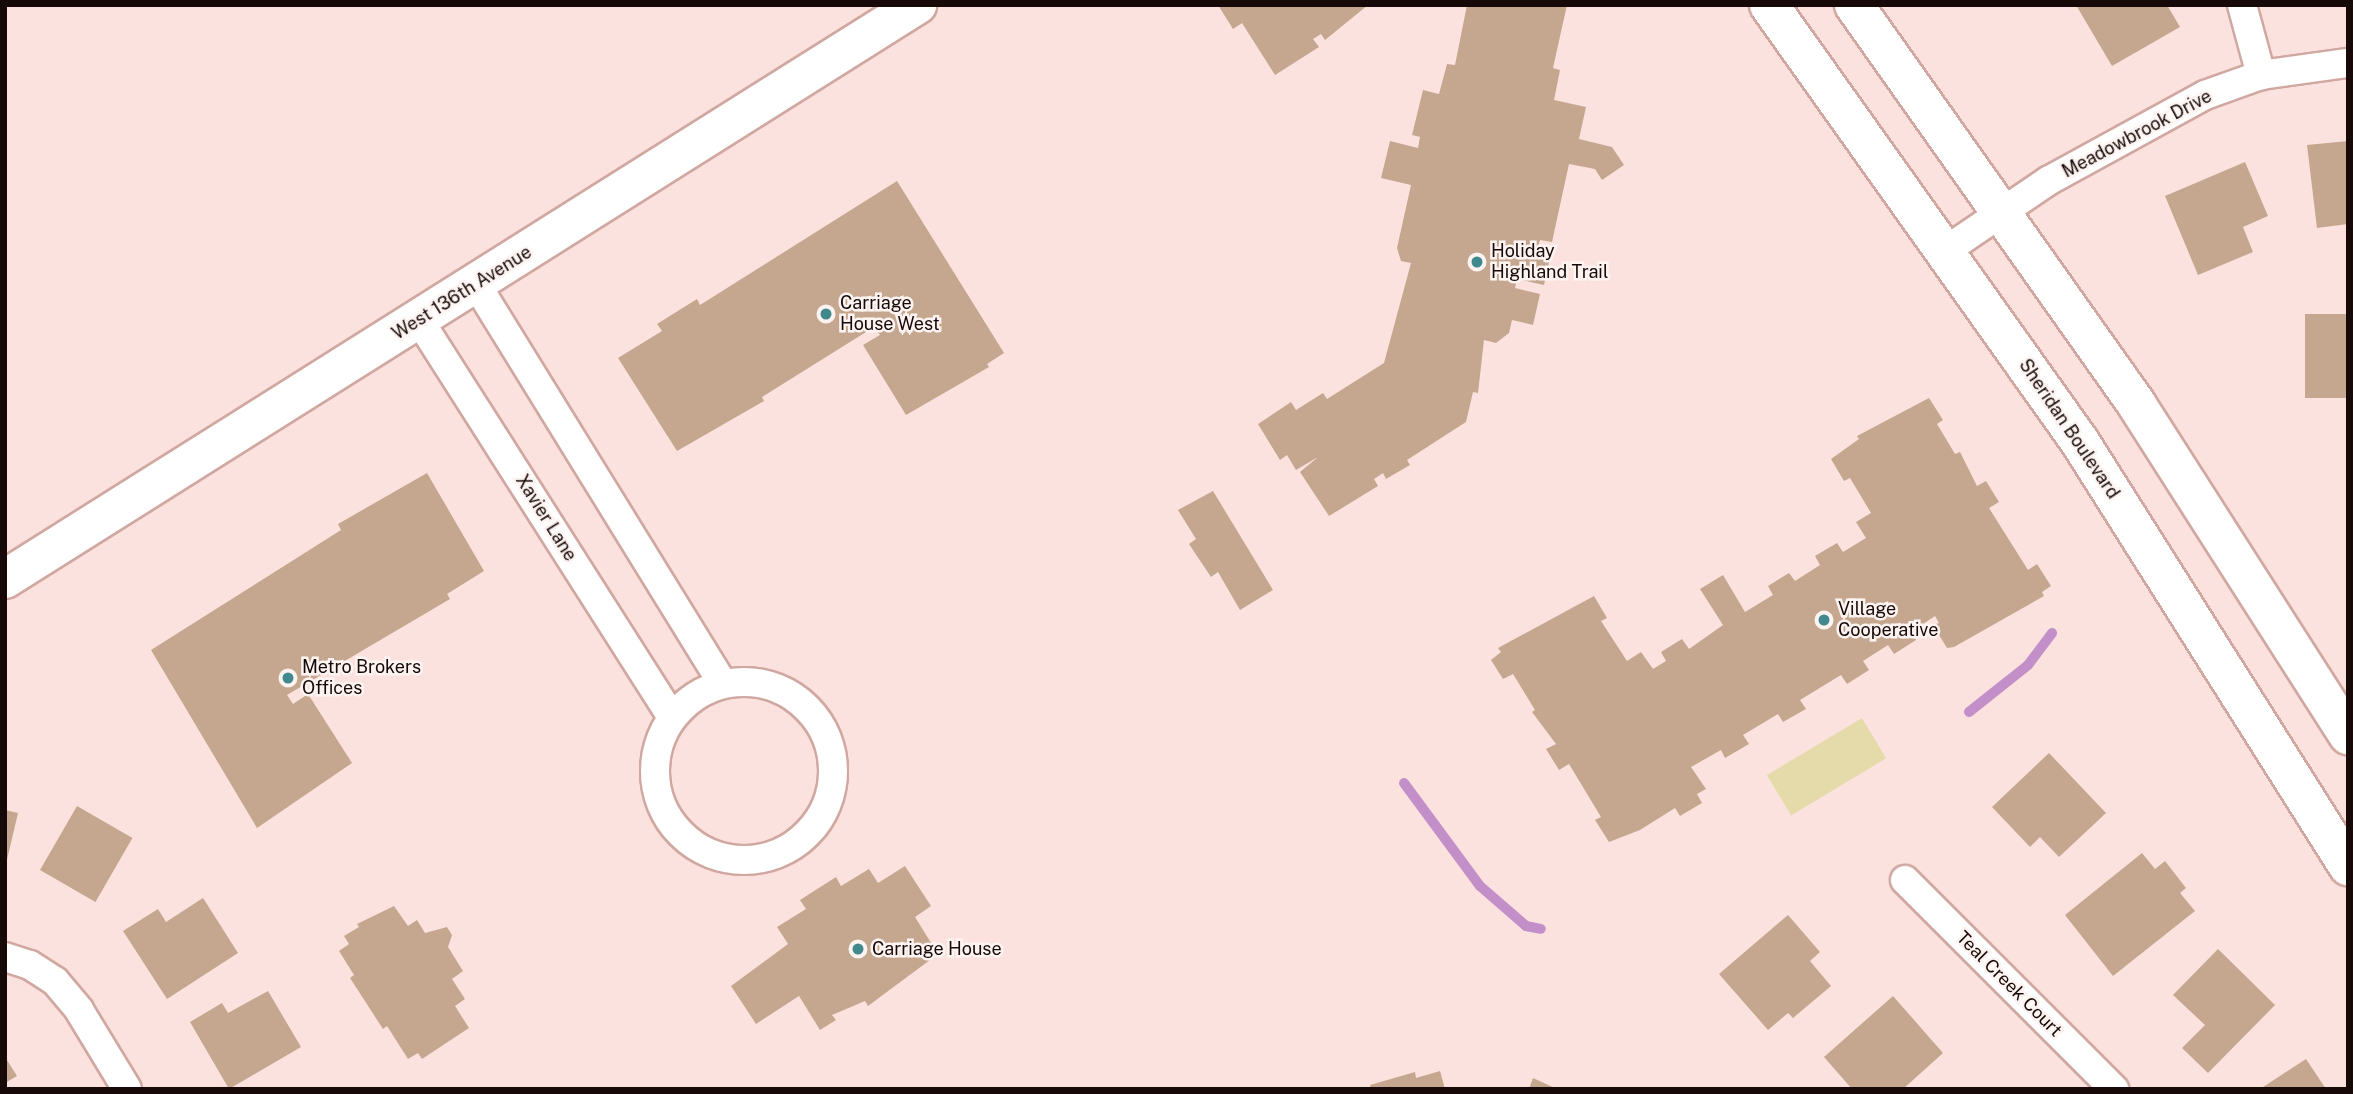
<!DOCTYPE html>
<html>
<head>
<meta charset="utf-8">
<style>
	body { margin:0 }
	#map { position:relative; width:2353px; height:1094px; overflow:hidden; background:#fce2de; font-family:"Public Sans",sans-serif }
	div>[style] { position:absolute }
	.green>* { inset:0; background:#e5dbaa; transform-origin:0 0 }
	.stream>* { height:10px; margin:-5px; padding:0 5px; transform-origin:5px; border-radius:5px; background:#c28fc9 }
	.building>* { inset:0; background:#c4a78e; transform-origin:0 0 }
	.roads { filter:drop-shadow(2px 0 #d0a8a1) drop-shadow(-2px 0 #d0a8a1) drop-shadow(0 2px #d0a8a1) drop-shadow(0 -2px #d0a8a1) }
	.minor>* { height:28px; margin:-14px; padding:0 14px; transform-origin:14px; border-radius:14px; background:#fff }
	.minor>.ring { margin:-14px; padding:0; box-sizing:content-box; background:none; border:28px solid #fff; border-radius:50% }
	.secondary>* { height:38px; margin:-19px; padding:0 19px; transform-origin:19px; border-radius:19px; background:#fff }
	.primary>* { height:38px; margin:-19px; padding:0 19px; transform-origin:19px; border-radius:19px; background:#fff }
	.dots>* { width:19px; height:19px; translate:-50% -50%; box-sizing:border-box; border:4px solid #fdf4f2; border-radius:50% }
	span { translate:-50% -50%; white-space:nowrap; text-align:center; line-height:1.15; -webkit-text-stroke:5px #fdf4f2; paint-order:stroke }
	.street-label { font-size:18px; color:#160907 }
	.poi-label { font-size:18px; color:#160907 }
	.left { translate:0 -50%; text-align:left }
	.frame { position:absolute; inset:0; border:7px solid #160907; pointer-events:none }
</style>
</head>
<body>
<div id="map">
	<div class="green">
		<i style="left:1862px;top:718px;width:47px;height:111px;rotate:59deg"></i>
	</div>
	<div class="stream">
		<i style="left:1969px;top:712px;width:75px;rotate:-38.5deg"></i>
		<i style="left:2028px;top:665px;width:40px;rotate:-53deg"></i>
		<i style="left:1404px;top:783px;width:128px;rotate:53.6deg"></i>
		<i style="left:1480px;top:886px;width:61px;rotate:41deg"></i>
		<i style="left:1526px;top:926px;width:15px;rotate:11deg"></i>
	</div>
	<div class="building">
		<i style="clip-path:polygon(1218px 5px,1368px 5px,1325px 40px,1321px 34px,1313px 39px,1319px 47px,1275px 75px,1242px 23px,1233px 29px)"></i>
		<i style="clip-path:polygon(1467px 5px,1567px 5px,1553px 68px,1560px 70px,1554px 100px,1586px 107px,1579px 139px,1612px 147px,1624px 165px,1602px 180px,1595px 169px,1569px 164px,1552px 242px,1540px 240px,1538px 246px,1552px 249px,1544px 285px,1517px 279px,1515px 288px,1540px 294px,1533px 325px,1512px 320px,1509px 333px,1496px 343px,1484px 340px,1478px 393px,1473px 392px,1466px 422px,1407px 460px,1410px 465px,1386px 479px,1383px 473px,1374px 479px,1378px 486px,1329px 516px,1300px 472px,1318px 457px,1296px 470px,1287px 455px,1280px 460px,1258px 424px,1291px 402px,1296px 410px,1323px 393px,1327px 399px,1384px 363px,1411px 263px,1401px 261px,1397px 248px,1411px 185px,1381px 178px,1390px 141px,1418px 148px,1420px 137px,1412px 135px,1423px 90px,1439px 94px,1447px 64px,1455px 65px)"></i>
		<i style="clip-path:polygon(2076px 5px,2167px 5px,2180px 27px,2112px 66px)"></i>
		<i style="clip-path:polygon(2348px 141px,2348px 224px,2317px 228px,2307px 145px)"></i>
		<i style="clip-path:polygon(2245px 162px,2268px 216px,2243px 227px,2253px 252px,2198px 275px,2165px 196px)"></i>
		<i style="clip-path:polygon(897px 181px,1004px 353px,987px 364px,989px 367px,906px 415px,863px 345px,880px 335px,874px 327px,762px 397px,764px 401px,677px 451px,618px 358px,662px 331px,657px 324px,697px 299px,700px 305px)"></i>
		<i style="left:2348px;top:314px;width:84px;height:43px;rotate:90deg"></i>
		<i style="clip-path:polygon(1929px 398px,1943px 420px,1937px 424px,1955px 454px,1960px 452px,1977px 486px,1986px 481px,1999px 502px,1989px 508px,2028px 570px,2037px 564px,2051px 586px,2042px 592px,2044px 596px,1954px 647px,1947px 648px,1933px 625px,1939px 623px,1935px 616px,1911px 632px,1916px 640px,1894px 654px,1888px 645px,1863px 661px,1869px 670px,1847px 684px,1841px 675px,1800px 700px,1806px 709px,1783px 722px,1778px 714px,1743px 735px,1749px 744px,1725px 758px,1721px 750px,1691px 767px,1706px 789px,1697px 794px,1702px 803px,1680px 816px,1675px 808px,1640px 830px,1609px 842px,1595px 820px,1601px 817px,1569px 764px,1559px 770px,1546px 749px,1556px 744px,1532px 712px,1535px 710px,1513px 674px,1503px 679px,1491px 660px,1501px 652px,1498px 648px,1594px 596px,1607px 618px,1601px 621px,1627px 661px,1641px 652px,1653px 669px,1666px 661px,1661px 652px,1682px 639px,1689px 649px,1723px 625px,1700px 589px,1723px 575px,1745px 612px,1773px 595px,1768px 586px,1789px 573px,1795px 581px,1820px 565px,1815px 556px,1837px 543px,1843px 552px,1866px 538px,1856px 522px,1871px 513px,1850px 478px,1844px 481px,1831px 459px,1859px 439px,1857px 436px)"></i>
		<i style="clip-path:polygon(427px 473px,484px 571px,447px 594px,450px 599px,287px 695px,293px 704px,308px 694px,352px 763px,257px 828px,151px 650px,341px 530px,338px 524px)"></i>
		<i style="clip-path:polygon(1213px 491px,1273px 590px,1240px 610px,1218px 572px,1211px 577px,1189px 544px,1196px 539px,1178px 510px)"></i>
		<i style="clip-path:polygon(2049px 753px,2106px 813px,2059px 857px,2040px 837px,2030px 847px,1992px 807px)"></i>
		<i style="left:77px;top:806px;width:64px;height:74px;rotate:30deg"></i>
		<i style="clip-path:polygon(5px 810px,18px 813px,6px 864px,5px 864px)"></i>
		<i style="clip-path:polygon(2142px 853px,2155px 869px,2165px 861px,2186px 888px,2180px 893px,2195px 911px,2113px 976px,2065px 915px)"></i>
		<i style="clip-path:polygon(905px 866px,931px 906px,915px 917px,938px 954px,868px 1006px,865px 1001px,832px 1015px,836px 1020px,820px 1030px,799px 996px,756px 1024px,731px 986px,788px 944px,777px 927px,806px 909px,800px 900px,836px 877px,841px 886px,869px 869px,878px 883px)"></i>
		<i style="clip-path:polygon(203px 898px,238px 953px,167px 999px,123px 931px,158px 909px,166px 922px)"></i>
		<i style="clip-path:polygon(394px 906px,408px 926px,417px 920px,425px 933px,447px 927px,452px 935px,448px 947px,463px 971px,452px 979px,465px 999px,455px 1006px,469px 1028px,422px 1059px,418px 1053px,408px 1059px,387px 1026px,383px 1029px,350px 978px,354px 975px,339px 951px,349px 944px,344px 936px,359px 927px,357px 924px)"></i>
		<i style="clip-path:polygon(1788px 915px,1820px 952px,1810px 961px,1831px 986px,1793px 1018px,1788px 1013px,1768px 1030px,1719px 974px)"></i>
		<i style="clip-path:polygon(2218px 949px,2275px 1005px,2208px 1073px,2182px 1048px,2205px 1025px,2173px 995px)"></i>
		<i style="clip-path:polygon(268px 991px,301px 1047px,229px 1089px,190px 1022px,222px 1003px,228px 1013px)"></i>
		<i style="clip-path:polygon(1893px 996px,1943px 1053px,1903px 1089px,1852px 1089px,1824px 1057px)"></i>
		<i style="clip-path:polygon(5px 1057px,17px 1076px,5px 1083px)"></i>
		<i style="clip-path:polygon(2306px 1059px,2326px 1089px,2260px 1089px)"></i>
		<i style="clip-path:polygon(1440px 1071px,1445px 1089px,1371px 1089px,1370px 1085px,1415px 1072px,1416px 1078px)"></i>
		<i style="clip-path:polygon(1533px 1078px,1557px 1089px,1529px 1089px)"></i>
	</div>
	<div class="roads">
		<div class="minor">
			<i style="left:2242px;top:5px;width:73px;rotate:74.8deg"></i>
			<i style="left:1945px;top:251px;width:125px;rotate:-34.2deg"></i>
			<i style="left:2048px;top:181px;width:179px;rotate:-28.7deg"></i>
			<i style="left:2205px;top:95px;width:59px;rotate:-19.7deg"></i>
			<i style="left:2261px;top:75px;width:88px;rotate:-7.9deg"></i>
			<i style="left:476px;top:284px;width:469px;rotate:58.3deg"></i>
			<i style="left:419px;top:320px;width:471px;rotate:57.5deg"></i>
			<i class="ring" style="left:655px;top:682px;width:150px;height:150px"></i>
			<i style="left:1905px;top:880px;width:296px;rotate:45deg"></i>
			<i style="left:5px;top:957px;width:26px;rotate:18deg"></i>
			<i style="left:30px;top:965px;width:30px;rotate:33deg"></i>
			<i style="left:55px;top:981px;width:38px;rotate:50deg"></i>
			<i style="left:79px;top:1010px;width:92px;rotate:58.7deg"></i>
		</div>
		<div class="secondary">
			<i style="left:5px;top:579px;width:1078px;rotate:-32.19deg"></i>
		</div>
		<div class="primary">
			<i style="left:1769px;top:5px;width:536px;rotate:54.56deg"></i>
			<i style="left:2080px;top:442px;width:502px;rotate:57.7deg"></i>
			<i style="left:1854px;top:5px;width:490px;rotate:54.7deg"></i>
			<i style="left:2137px;top:405px;width:392px;rotate:57.4deg"></i>
		</div>
	</div>
	<div class="dots">
		<i style="left:1477px;top:262px;background:#41898d"></i>
		<i style="left:826px;top:314px;background:#41898d"></i>
		<i style="left:1824px;top:620px;background:#41898d"></i>
		<i style="left:288px;top:678px;background:#41898d"></i>
		<i style="left:858px;top:949px;background:#41898d"></i>
	</div>
	<div class="street-label">
		<span style="left:2137px;top:134px;rotate:-28deg">Meadowbrook Drive</span>
		<span style="left:462px;top:293px;rotate:-32deg">West 136th Avenue</span>
		<span style="left:2069px;top:429px;rotate:56deg">Sheridan Boulevard</span>
		<span style="left:546px;top:518px;rotate:58deg">Xavier Lane</span>
		<span style="left:2009px;top:984px;rotate:45deg">Teal Creek Court</span>
	</div>
	<div class="poi-label">
		<span class="left" style="left:1491px;top:262px">Holiday<br>Highland Trail</span>
		<span class="left" style="left:840px;top:314px">Carriage<br>House West</span>
		<span class="left" style="left:1838px;top:620px">Village<br>Cooperative</span>
		<span class="left" style="left:302px;top:678px">Metro Brokers<br>Offices</span>
		<span class="left" style="left:872px;top:949px">Carriage House</span>
	</div>
	<div class="frame"></div>
</div>
</body>
</html>
